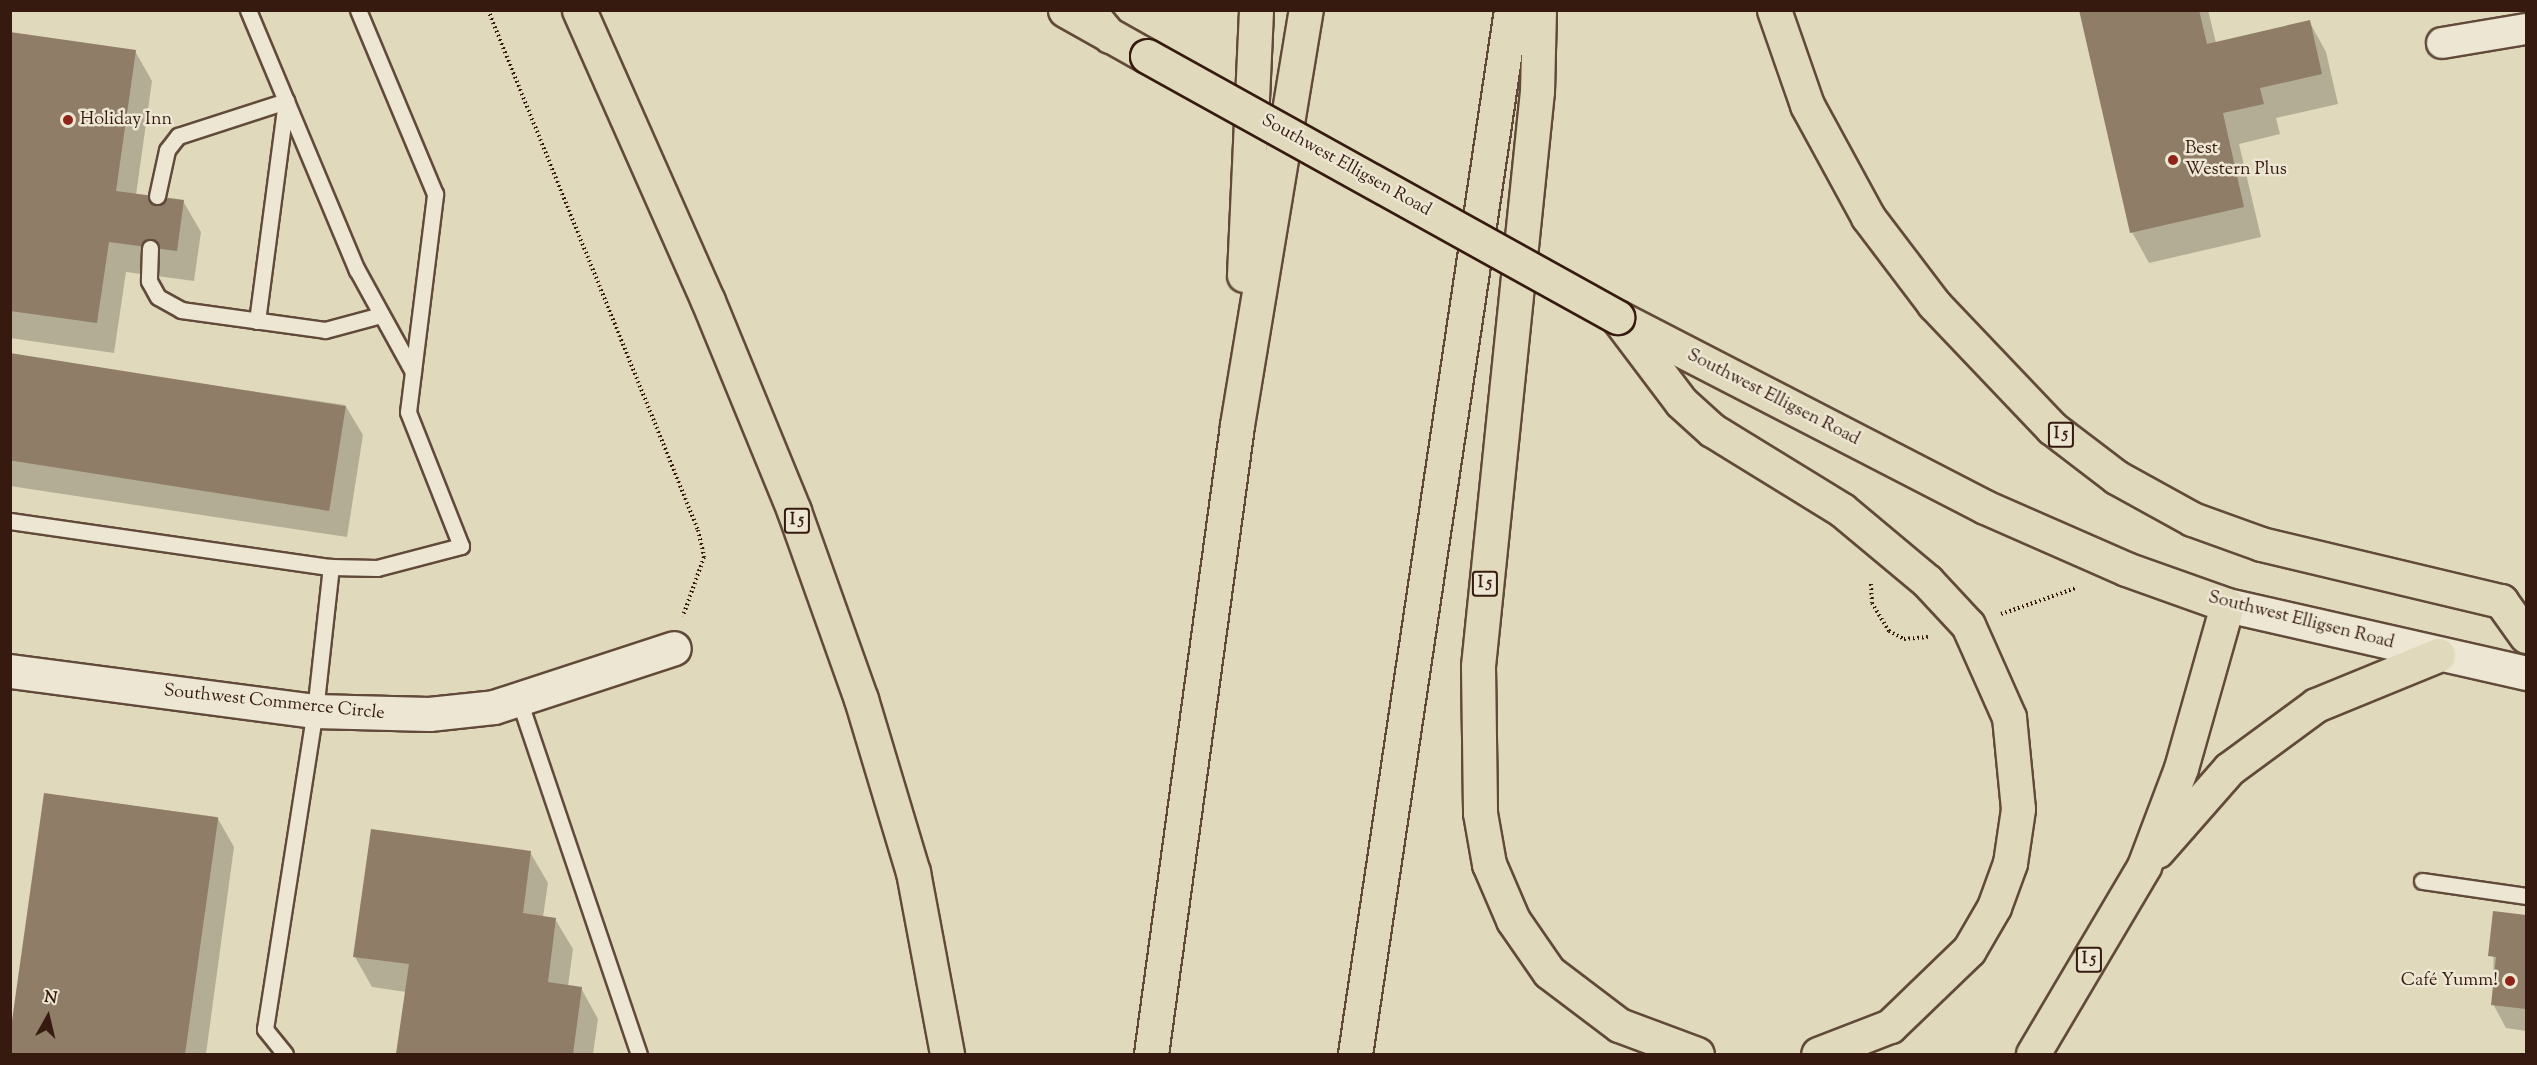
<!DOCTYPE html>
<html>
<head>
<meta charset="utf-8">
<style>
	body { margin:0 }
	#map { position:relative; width:2537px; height:1065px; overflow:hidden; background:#e1d9bb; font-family:"Sorts Mill Goudy",serif }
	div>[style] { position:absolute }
	.shadow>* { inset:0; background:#0003 }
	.building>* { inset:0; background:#8f7d68; transform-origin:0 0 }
	.path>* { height:4px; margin-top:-2px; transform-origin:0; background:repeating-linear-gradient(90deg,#371a0f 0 1.5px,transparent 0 4.5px) }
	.roads { filter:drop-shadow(2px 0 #624a3a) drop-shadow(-2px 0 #624a3a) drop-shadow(0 2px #624a3a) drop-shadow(0 -2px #624a3a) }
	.service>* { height:15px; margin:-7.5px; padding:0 7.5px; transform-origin:7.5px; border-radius:7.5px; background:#ece6d3 }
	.minor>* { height:30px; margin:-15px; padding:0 15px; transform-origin:15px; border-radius:15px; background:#ece6d3 }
	.tertiary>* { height:33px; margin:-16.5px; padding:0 16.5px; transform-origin:16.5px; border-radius:16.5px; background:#ece6d3 }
	.secondary>* { height:33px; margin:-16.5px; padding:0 16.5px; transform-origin:16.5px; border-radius:16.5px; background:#ece6d3 }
	.primary>* { height:33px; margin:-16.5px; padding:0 16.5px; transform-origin:16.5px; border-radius:16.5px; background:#e1d9bb }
	.motorway>* { height:33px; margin:-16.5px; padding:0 16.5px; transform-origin:16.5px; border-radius:16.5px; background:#e1d9bb }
	.bridges { filter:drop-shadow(2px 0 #371a0f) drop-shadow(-2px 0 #371a0f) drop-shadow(0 2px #371a0f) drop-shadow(0 -2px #371a0f) }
	.primary-bridge>* { height:33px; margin:-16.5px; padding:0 16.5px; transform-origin:16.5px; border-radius:16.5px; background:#e1d9bb }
	.dots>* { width:16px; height:16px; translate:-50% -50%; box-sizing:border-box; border:3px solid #ece6d3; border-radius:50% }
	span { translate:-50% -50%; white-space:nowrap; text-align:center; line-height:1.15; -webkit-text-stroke:5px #ece6d3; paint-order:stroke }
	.shield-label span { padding:2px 4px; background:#ece6d3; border:2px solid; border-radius:4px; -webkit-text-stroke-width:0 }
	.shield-label { font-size:16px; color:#371a0f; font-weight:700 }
	.poi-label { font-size:18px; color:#371a0f }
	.left { translate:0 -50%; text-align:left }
	.right { translate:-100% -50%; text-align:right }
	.street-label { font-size:18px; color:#371a0f }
	.frame { position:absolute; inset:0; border:12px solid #371a0f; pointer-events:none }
	.north { position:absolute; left:18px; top:987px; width:60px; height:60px; -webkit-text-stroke:4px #ece6d3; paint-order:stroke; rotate:8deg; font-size:16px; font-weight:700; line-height:24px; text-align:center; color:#371a0f }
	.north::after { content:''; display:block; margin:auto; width:21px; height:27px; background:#371a0f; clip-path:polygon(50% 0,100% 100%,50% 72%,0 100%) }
</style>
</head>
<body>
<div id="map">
	<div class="shadow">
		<i style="clip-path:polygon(2081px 10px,2208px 10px,2216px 43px,2309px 21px,2326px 52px,2338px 104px,2276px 118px,2280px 134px,2239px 144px,2261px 237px,2149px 263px,2132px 232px)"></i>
		<i style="clip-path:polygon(10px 33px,135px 51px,152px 81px,136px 195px,183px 201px,201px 232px,194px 281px,126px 272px,114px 353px,10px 338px)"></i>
		<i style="clip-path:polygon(10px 355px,345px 405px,363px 435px,347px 537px,10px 486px)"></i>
		<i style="clip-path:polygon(46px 794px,217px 817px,234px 847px,206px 1054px,11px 1054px)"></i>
		<i style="clip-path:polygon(530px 852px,548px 883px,543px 917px,555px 919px,573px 949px,568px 986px,581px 988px,598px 1019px,593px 1054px,398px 1054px,406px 992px,372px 987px,355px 957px)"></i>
		<i style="clip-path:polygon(2494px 913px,2526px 918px,2526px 1031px,2506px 1028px,2493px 1004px)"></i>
	</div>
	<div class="building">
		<i style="clip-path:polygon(2079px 10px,2199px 10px,2207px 44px,2310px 20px,2322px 74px,2260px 88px,2264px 104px,2223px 113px,2244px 207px,2130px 233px)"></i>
		<i style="clip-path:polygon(10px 32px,136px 50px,116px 191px,184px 200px,177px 251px,109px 242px,97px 323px,10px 311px)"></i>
		<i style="left:10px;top:353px;width:340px;height:106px;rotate:9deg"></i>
		<i style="left:44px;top:793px;width:176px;height:263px;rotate:8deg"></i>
		<i style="clip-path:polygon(371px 829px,531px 851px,523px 913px,556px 918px,548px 982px,582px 987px,573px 1054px,396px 1054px,409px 964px,353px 957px)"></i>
		<i style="clip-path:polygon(2493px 911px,2526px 915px,2526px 1009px,2491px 1005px,2496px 957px,2488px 956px)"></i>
	</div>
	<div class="path">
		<i style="left:488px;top:10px;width:561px;rotate:68.01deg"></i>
		<i style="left:698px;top:530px;width:28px;rotate:77deg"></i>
		<i style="left:704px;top:557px;width:63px;rotate:109.6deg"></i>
		<i style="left:1871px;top:584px;width:19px;rotate:87deg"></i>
		<i style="left:1872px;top:603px;width:33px;rotate:59deg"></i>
		<i style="left:1889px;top:631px;width:17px;rotate:28deg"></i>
		<i style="left:1904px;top:639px;width:24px;rotate:-5deg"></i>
		<i style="left:2001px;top:614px;width:79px;rotate:-19.1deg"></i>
	</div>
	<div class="roads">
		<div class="service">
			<i style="left:248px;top:10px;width:282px;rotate:67.3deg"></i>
			<i style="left:357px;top:270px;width:116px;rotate:61.2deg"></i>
			<i style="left:157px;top:196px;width:47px;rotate:-77.7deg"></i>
			<i style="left:167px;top:150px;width:18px;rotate:-52deg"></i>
			<i style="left:178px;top:136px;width:114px;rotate:-18deg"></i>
			<i style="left:286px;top:101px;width:222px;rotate:97.5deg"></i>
			<i style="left:150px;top:248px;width:33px;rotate:92deg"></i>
			<i style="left:149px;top:281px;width:18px;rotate:61deg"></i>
			<i style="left:158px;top:297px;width:26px;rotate:29deg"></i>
			<i style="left:181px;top:310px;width:145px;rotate:7.9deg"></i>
			<i style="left:325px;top:330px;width:58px;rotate:-15deg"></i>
			<i style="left:10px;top:521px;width:324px;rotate:8.2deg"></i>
			<i style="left:331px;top:567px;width:46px;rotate:1.2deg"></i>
			<i style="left:377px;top:568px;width:87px;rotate:-14.7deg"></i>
			<i style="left:461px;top:546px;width:144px;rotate:-111.6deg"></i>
			<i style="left:408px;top:412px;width:220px;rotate:-82.9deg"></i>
			<i style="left:435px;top:194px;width:199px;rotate:-112.7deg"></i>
			<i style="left:519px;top:700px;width:374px;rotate:71.3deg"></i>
			<i style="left:2422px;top:881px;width:105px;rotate:8.2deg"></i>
			<i style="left:285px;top:1054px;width:32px;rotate:-129deg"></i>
			<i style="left:265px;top:1029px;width:322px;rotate:-81.1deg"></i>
			<i style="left:315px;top:711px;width:145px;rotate:-83.7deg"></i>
		</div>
		<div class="minor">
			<i style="left:2442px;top:43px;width:85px;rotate:-9.5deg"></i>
		</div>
		<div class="tertiary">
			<i style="left:10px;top:671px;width:308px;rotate:7.5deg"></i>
			<i style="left:315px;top:711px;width:114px;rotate:1.5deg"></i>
			<i style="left:429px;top:714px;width:65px;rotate:-6.1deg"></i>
			<i style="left:494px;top:707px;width:189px;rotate:-18.1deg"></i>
		</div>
		<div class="secondary">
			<i style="left:2227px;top:605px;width:307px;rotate:12.8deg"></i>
		</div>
		<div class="primary">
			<i style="left:1065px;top:10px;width:94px;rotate:29.3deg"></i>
			<i style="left:1617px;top:317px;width:414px;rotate:27.3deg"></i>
			<i style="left:1985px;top:507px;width:154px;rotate:23.7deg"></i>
			<i style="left:2126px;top:569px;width:107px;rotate:19.6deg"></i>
		</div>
		<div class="motorway">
			<i style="left:579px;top:10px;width:318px;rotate:66.1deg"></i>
			<i style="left:708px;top:301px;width:227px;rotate:67.7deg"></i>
			<i style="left:794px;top:511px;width:200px;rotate:70.4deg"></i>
			<i style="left:861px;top:699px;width:181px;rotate:73.3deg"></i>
			<i style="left:913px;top:872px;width:185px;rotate:79.4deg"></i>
			<i style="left:1088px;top:10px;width:34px;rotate:50deg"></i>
			<i style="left:1539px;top:10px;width:81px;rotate:91.4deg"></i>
			<i style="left:1537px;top:91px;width:578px;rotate:95.86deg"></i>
			<i style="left:1478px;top:666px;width:147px;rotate:89.2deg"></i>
			<i style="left:1480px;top:813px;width:52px;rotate:80deg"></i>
			<i style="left:1489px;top:864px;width:61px;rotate:66.8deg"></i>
			<i style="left:1513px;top:920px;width:63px;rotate:55.3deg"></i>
			<i style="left:1549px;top:972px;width:88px;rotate:37.1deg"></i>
			<i style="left:1619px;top:1025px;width:83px;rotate:20.4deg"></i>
			<i style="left:1774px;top:10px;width:101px;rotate:70.8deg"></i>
			<i style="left:1807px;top:105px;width:128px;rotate:61.4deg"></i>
			<i style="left:1868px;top:217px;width:109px;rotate:52.8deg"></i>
			<i style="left:1934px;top:304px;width:171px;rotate:46.4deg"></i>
			<i style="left:2052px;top:428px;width:81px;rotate:37.4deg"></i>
			<i style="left:2116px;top:477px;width:87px;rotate:28.9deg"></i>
			<i style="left:2192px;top:519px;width:73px;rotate:19.9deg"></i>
			<i style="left:2261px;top:544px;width:247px;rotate:13.4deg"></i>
			<i style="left:2501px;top:601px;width:43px;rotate:54.5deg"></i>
			<i style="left:1244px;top:275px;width:265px;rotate:-87.4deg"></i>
			<i style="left:1617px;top:317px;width:106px;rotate:53deg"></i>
			<i style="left:1681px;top:402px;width:42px;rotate:42.1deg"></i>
			<i style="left:1712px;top:430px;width:153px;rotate:31.6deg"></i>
			<i style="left:1842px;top:510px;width:111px;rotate:39.9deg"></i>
			<i style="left:1927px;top:581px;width:60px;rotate:47deg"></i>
			<i style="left:1968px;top:625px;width:101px;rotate:66deg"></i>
			<i style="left:2009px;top:717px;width:92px;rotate:84.4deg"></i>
			<i style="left:2018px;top:809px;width:55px;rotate:98.4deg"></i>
			<i style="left:2010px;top:863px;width:47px;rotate:110deg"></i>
			<i style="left:1994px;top:907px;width:50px;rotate:120.2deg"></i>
			<i style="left:1969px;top:950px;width:110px;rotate:136.1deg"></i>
			<i style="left:1890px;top:1026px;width:77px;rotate:158.7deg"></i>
			<i style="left:2157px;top:851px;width:109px;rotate:-48.7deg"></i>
			<i style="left:2229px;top:769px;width:108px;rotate:-36.3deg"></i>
			<i style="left:2316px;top:705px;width:132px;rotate:-22.3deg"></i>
			<i style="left:1151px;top:1054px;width:635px;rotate:-82.21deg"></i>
			<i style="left:1237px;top:425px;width:421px;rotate:-80.6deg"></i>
			<i style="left:1355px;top:1054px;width:1056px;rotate:-81.5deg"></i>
			<i style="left:2033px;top:1054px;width:218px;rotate:-59.4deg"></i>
			<i style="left:2144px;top:866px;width:105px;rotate:-69.3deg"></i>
			<i style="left:2181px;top:768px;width:169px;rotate:-74.2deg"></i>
		</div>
	</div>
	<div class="bridges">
		<div class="primary-bridge">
			<i style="left:1147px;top:56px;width:538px;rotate:29.04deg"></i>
		</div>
	</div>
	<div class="dots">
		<i style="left:68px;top:120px;background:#8f2418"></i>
		<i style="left:2173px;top:160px;background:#8f2418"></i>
		<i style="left:2510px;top:981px;background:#8f2418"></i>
	</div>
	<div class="shield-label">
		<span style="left:2061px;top:435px">I 5</span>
		<span style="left:797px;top:521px">I 5</span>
		<span style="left:1485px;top:584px">I 5</span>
		<span style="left:2089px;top:960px">I 5</span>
	</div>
	<div class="poi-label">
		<span class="left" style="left:80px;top:120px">Holiday Inn</span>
		<span class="left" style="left:2185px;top:160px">Best<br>Western Plus</span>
		<span class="right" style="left:2498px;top:981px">Café Yumm!</span>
	</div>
	<div class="street-label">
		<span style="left:1346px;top:166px;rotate:29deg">Southwest Elligsen Road</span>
		<span style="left:1773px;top:398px;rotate:27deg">Southwest Elligsen Road</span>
		<span style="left:2301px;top:621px;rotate:14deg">Southwest Elligsen Road</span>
		<span style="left:274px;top:703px;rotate:6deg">Southwest Commerce Circle</span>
	</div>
	<div class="frame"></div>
	<div class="north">N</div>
</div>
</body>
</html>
